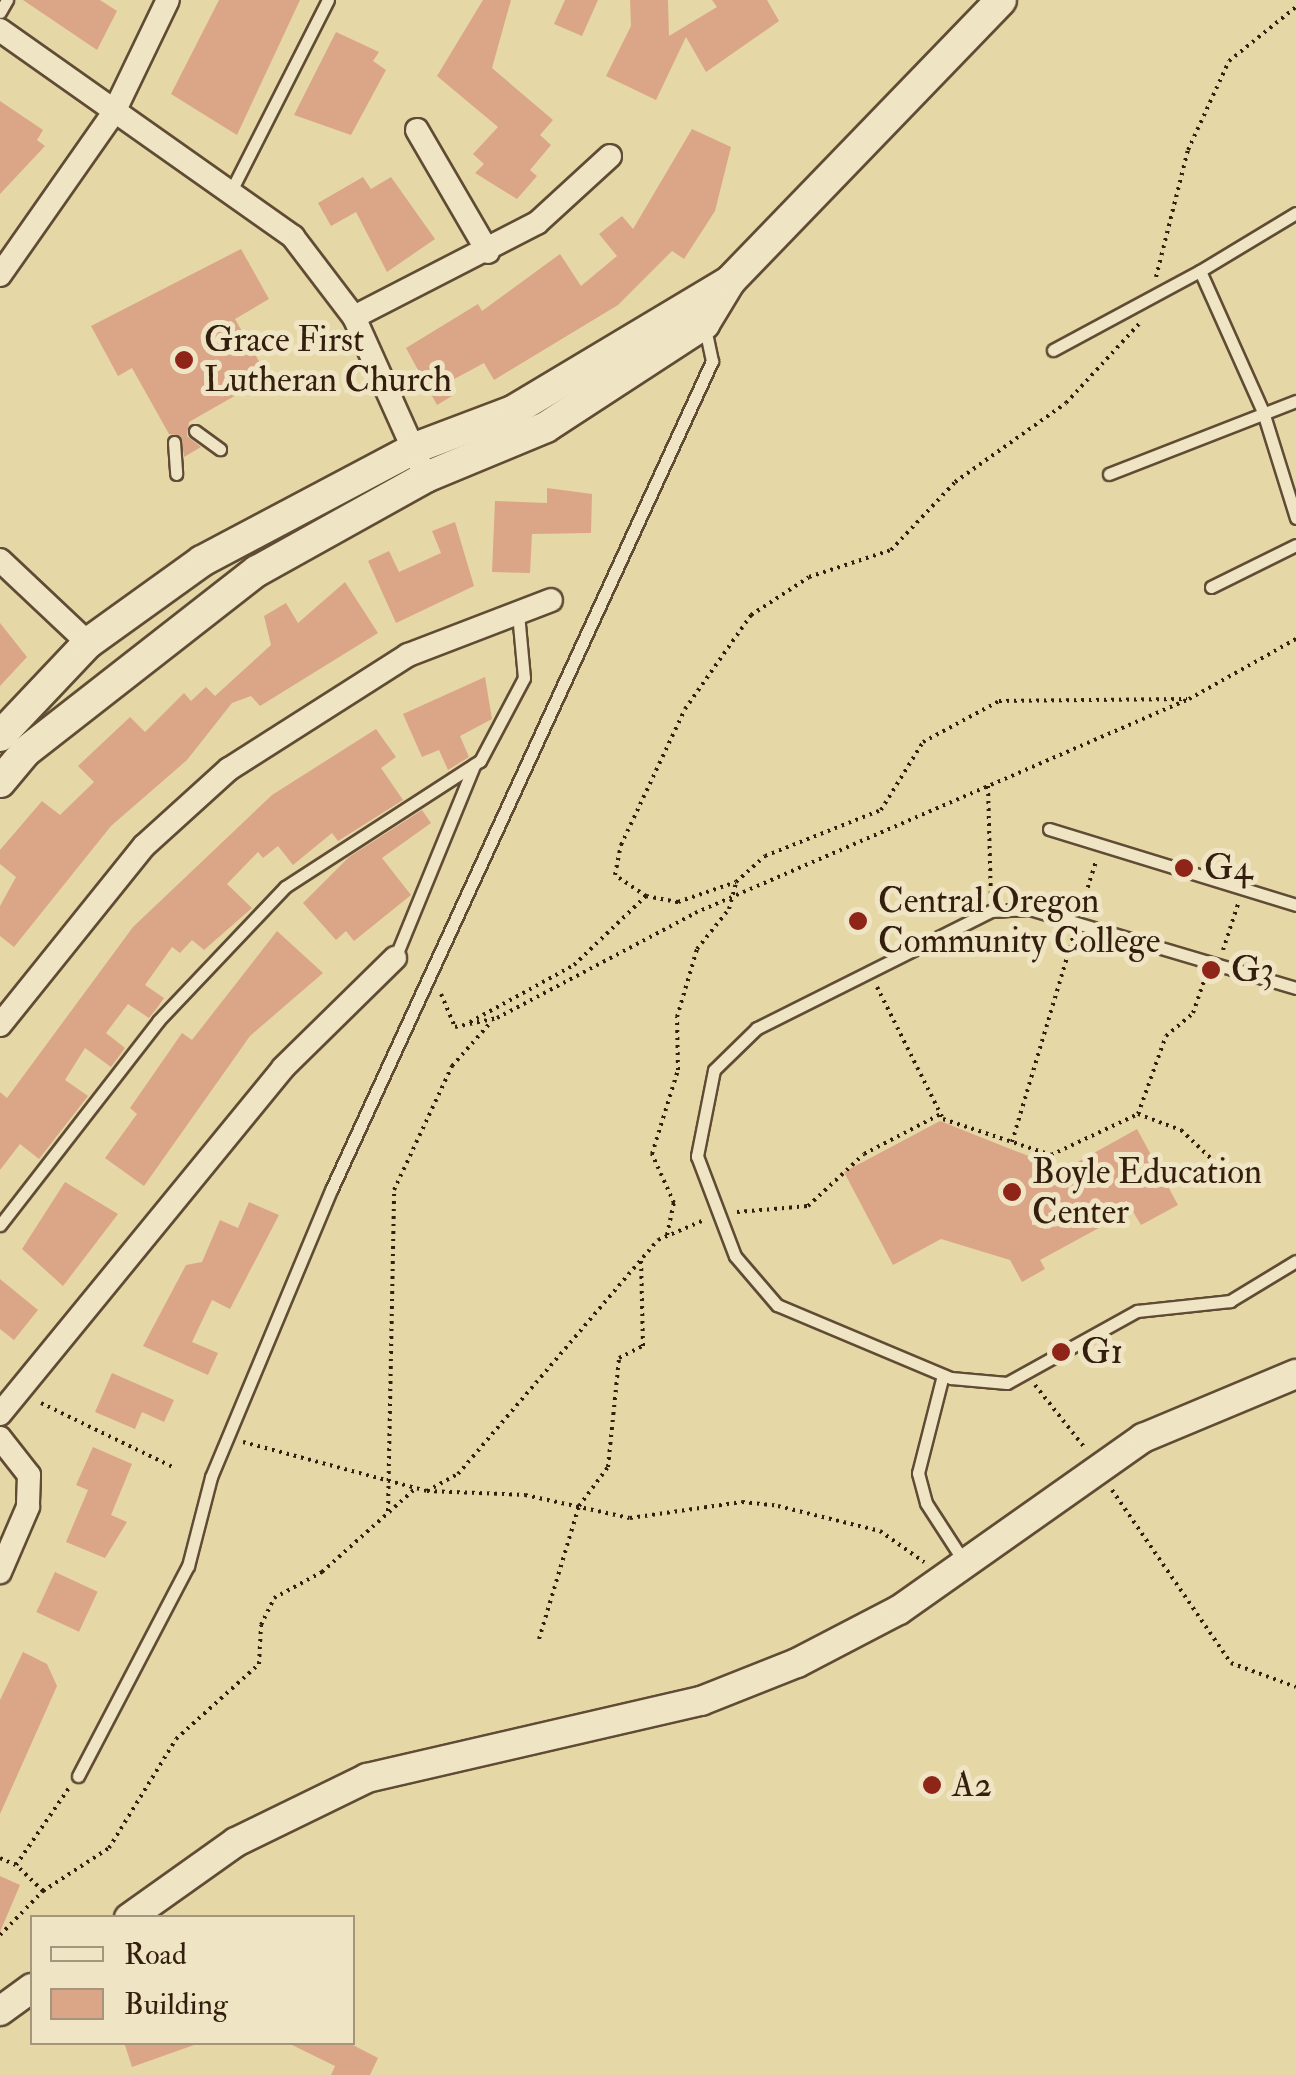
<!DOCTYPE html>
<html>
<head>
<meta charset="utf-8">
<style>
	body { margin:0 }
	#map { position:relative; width:1296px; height:2075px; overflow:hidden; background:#e6d7a6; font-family:"IM FELL Double Pica",serif }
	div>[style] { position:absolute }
	.building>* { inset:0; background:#dba687; transform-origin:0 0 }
	.path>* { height:4px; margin-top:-2px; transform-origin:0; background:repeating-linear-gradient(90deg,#341e0e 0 2.5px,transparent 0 7.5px) }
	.roads { filter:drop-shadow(2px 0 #604c34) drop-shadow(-2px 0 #604c34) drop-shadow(0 2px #604c34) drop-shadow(0 -2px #604c34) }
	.service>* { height:11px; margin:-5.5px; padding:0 5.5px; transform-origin:5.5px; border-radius:5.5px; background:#efe5c5 }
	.minor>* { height:22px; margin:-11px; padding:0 11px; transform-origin:11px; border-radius:11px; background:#efe5c5 }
	.tertiary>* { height:28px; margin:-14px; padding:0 14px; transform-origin:14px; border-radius:14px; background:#efe5c5 }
	.secondary>* { height:30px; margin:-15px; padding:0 15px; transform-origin:15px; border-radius:15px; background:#efe5c5 }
	.dots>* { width:28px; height:28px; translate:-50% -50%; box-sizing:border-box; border:5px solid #efe5c5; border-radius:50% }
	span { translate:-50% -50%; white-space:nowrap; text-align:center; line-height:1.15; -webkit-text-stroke:10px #efe5c5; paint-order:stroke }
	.poi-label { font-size:35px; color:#341e0e }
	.left { translate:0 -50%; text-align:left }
	.legend { position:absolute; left:30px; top:1915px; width:325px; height:130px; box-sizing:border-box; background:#efe5c5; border:2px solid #a4957c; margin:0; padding:12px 18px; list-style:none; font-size:30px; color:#341e0e }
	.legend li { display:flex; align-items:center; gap:20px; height:50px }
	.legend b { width:50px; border:2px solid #a4957c }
</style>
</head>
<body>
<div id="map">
	<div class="building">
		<i style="clip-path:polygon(23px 0,100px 0,117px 11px,97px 50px)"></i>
		<i style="clip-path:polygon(219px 0,300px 0,237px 135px,171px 94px)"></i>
		<i style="clip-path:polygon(483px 0,511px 0,492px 68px,553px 120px,540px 135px,551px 145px,530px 170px,537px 176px,517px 199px,475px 173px,484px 164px,473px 154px,498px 127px,437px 76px)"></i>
		<i style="clip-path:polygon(565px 0,598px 0,582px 36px,554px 24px)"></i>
		<i style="clip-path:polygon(630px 0,668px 0,669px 36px,717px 7px,712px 0,767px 0,779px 21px,706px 72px,686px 37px,656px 100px,606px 76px,631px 26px)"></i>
		<i style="clip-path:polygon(336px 32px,379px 52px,373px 61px,386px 70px,351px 135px,294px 115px)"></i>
		<i style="clip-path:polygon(0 101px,43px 130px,37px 140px,45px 146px,0 194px)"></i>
		<i style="clip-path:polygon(692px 129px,731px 147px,715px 211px,684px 259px,672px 251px,618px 305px,494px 380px,484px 363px,445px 384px,452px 396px,437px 405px,406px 348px,478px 304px,482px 311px,560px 254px,581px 286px,617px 256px,599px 234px,622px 216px,633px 229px)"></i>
		<i style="clip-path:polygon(363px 177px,371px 189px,391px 177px,435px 239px,387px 272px,356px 212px,331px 226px,318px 203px)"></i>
		<i style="clip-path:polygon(241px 249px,269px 299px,235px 319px,268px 377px,189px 422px,187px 436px,201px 447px,184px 457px,181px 436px,169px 434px,132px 368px,118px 376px,91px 326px)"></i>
		<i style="clip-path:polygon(547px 488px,592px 494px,591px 533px,532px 534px,530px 573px,492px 572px,495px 501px,547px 503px)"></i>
		<i style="clip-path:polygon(455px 522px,474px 586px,396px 623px,368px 561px,389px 551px,399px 572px,441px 553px,432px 531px)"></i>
		<i style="clip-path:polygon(345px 582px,378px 633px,260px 706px,251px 696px,232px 703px,187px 760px,111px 826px,14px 947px,0 936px,0 906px,16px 877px,0 864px,0 850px,42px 801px,60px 815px,94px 782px,78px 766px,130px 717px,145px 732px,184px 693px,191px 701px,206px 687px,215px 696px,271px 645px,264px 616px,286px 603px,298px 623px)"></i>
		<i style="clip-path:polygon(0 623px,27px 657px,0 686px)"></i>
		<i style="clip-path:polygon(485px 677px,492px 719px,460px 736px,469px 757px,448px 770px,439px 750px,422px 757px,403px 714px)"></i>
		<i style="clip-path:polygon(376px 729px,396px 757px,381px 768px,403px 800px,338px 841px,332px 833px,293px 865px,278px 846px,263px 858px,258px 852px,227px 884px,252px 908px,204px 950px,192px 940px,180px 953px,172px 947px,145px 985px,164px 998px,157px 1008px,149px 1018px,128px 1004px,106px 1033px,125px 1048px,111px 1067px,85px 1048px,65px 1080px,88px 1096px,39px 1159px,20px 1144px,0 1170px,0 1092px,7px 1098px,133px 927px,272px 795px)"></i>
		<i style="clip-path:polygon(422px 810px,431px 823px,382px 858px,411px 895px,354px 941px,346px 931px,336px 940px,303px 903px,349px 857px)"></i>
		<i style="clip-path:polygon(277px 931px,323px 973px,250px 1036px,144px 1186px,105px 1158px,137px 1114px,130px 1108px,182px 1033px,192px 1040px)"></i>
		<i style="clip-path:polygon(940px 1121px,1036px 1159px,1047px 1179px,1137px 1129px,1178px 1205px,1141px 1225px,1132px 1210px,1040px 1260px,1045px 1269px,1022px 1282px,1010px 1260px,941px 1239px,893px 1265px,844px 1172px)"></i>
		<i style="clip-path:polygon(65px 1182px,118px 1214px,63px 1286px,22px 1249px)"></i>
		<i style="clip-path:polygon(249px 1202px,279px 1215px,230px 1309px,212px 1300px,192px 1342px,218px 1353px,208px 1375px,143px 1346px,186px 1265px,202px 1262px,220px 1220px,238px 1228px)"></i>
		<i style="clip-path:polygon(0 1279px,38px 1310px,14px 1340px,0 1329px)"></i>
		<i style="clip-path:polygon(112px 1373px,174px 1400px,164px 1422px,142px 1412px,135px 1429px,95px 1412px)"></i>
		<i style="clip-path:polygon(93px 1447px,132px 1464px,111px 1515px,127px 1522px,105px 1558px,66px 1542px,88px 1490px,76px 1485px)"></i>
		<i style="left:55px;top:1572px;width:47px;height:44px;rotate:25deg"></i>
		<i style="clip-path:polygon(23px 1652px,47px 1664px,57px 1686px,0 1814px,0 1700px)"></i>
		<i style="clip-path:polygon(0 1876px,20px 1885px,0 1932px)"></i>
		<i style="clip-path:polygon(124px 2042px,193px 2042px,194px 2045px,132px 2067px)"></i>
		<i style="clip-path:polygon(286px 2042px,347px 2042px,378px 2058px,370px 2075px,331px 2075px,335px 2066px)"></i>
	</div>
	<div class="path">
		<i style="left:1156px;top:277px;width:131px;rotate:-75.9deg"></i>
		<i style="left:1188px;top:150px;width:98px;rotate:-65.3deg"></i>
		<i style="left:1229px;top:61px;width:86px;rotate:-38.9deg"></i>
		<i style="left:988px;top:786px;width:111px;rotate:88.5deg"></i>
		<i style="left:646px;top:896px;width:37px;rotate:-146deg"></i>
		<i style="left:615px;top:875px;width:31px;rotate:-79deg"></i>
		<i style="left:621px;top:845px;width:150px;rotate:-64.8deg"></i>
		<i style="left:685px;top:709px;width:115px;rotate:-54.9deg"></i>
		<i style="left:751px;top:615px;width:69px;rotate:-33.2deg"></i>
		<i style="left:809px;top:577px;width:86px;rotate:-18.2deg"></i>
		<i style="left:891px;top:550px;width:93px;rotate:-46.7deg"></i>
		<i style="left:955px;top:482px;width:136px;rotate:-35.4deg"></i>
		<i style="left:1066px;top:403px;width:108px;rotate:-47.3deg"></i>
		<i style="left:1081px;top:909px;width:50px;rotate:-72.6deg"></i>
		<i style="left:1223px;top:950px;width:52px;rotate:-71.9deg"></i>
		<i style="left:877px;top:987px;width:148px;rotate:63.4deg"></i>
		<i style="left:943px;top:1119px;width:114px;rotate:18.4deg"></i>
		<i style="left:1051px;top:1155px;width:96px;rotate:-25.2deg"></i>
		<i style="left:1138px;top:1114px;width:83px;rotate:-70.3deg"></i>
		<i style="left:1166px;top:1036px;width:35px;rotate:-40deg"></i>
		<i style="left:1193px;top:1013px;width:36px;rotate:-71deg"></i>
		<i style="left:441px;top:994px;width:36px;rotate:67deg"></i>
		<i style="left:455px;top:1027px;width:43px;rotate:-12.1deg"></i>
		<i style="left:497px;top:1018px;width:224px;rotate:-27.9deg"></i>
		<i style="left:695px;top:913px;width:538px;rotate:-23.42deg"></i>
		<i style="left:1189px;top:699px;width:123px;rotate:-29.3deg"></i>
		<i style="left:470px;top:1022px;width:119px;rotate:-28.7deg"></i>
		<i style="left:574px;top:965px;width:100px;rotate:-43.8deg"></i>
		<i style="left:646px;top:896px;width:33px;rotate:11deg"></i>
		<i style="left:678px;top:902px;width:61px;rotate:-19deg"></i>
		<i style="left:736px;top:882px;width:39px;rotate:-42deg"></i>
		<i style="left:765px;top:856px;width:125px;rotate:-21.6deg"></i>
		<i style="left:881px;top:810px;width:80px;rotate:-58.3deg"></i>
		<i style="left:923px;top:742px;width:86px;rotate:-28.3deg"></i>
		<i style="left:999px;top:701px;width:188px;rotate:-0.6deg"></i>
		<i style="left:1138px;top:1114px;width:46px;rotate:20.4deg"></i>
		<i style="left:1181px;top:1130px;width:57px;rotate:43.6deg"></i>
		<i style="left:1012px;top:1142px;width:213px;rotate:-73.4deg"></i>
		<i style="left:737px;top:1212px;width:71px;rotate:-4.8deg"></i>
		<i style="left:808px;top:1206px;width:76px;rotate:-42.9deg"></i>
		<i style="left:864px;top:1154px;width:87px;rotate:-27.5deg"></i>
		<i style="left:667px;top:1235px;width:33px;rotate:-78deg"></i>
		<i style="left:674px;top:1203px;width:54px;rotate:-114.2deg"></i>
		<i style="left:652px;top:1154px;width:88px;rotate:-72.8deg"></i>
		<i style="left:678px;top:1070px;width:53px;rotate:-91.1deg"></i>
		<i style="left:677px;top:1017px;width:71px;rotate:-73.6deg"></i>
		<i style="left:697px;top:949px;width:51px;rotate:-51.3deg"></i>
		<i style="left:729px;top:909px;width:28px;rotate:-75deg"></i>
		<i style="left:1035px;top:1385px;width:80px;rotate:51.6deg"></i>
		<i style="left:41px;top:1403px;width:147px;rotate:25.9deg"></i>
		<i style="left:243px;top:1442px;width:190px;rotate:14.9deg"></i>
		<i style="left:427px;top:1491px;width:35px;rotate:-29deg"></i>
		<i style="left:458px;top:1474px;width:308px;rotate:-49.5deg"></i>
		<i style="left:658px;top:1240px;width:50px;rotate:-23.5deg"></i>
		<i style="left:1112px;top:1490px;width:210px;rotate:55.5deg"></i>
		<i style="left:1231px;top:1663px;width:69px;rotate:20.3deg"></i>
		<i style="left:427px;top:1491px;width:98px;rotate:2.3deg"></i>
		<i style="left:525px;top:1495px;width:107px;rotate:12.4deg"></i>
		<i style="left:630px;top:1518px;width:113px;rotate:-8.1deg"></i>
		<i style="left:742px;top:1502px;width:36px;rotate:6deg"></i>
		<i style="left:778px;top:1506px;width:105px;rotate:13.8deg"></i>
		<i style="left:880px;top:1531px;width:54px;rotate:35.2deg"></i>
		<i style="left:388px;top:1511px;width:321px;rotate:-88.9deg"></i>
		<i style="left:394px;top:1190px;width:137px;rotate:-64.9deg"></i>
		<i style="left:452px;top:1066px;width:60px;rotate:-48.4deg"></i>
		<i style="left:539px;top:1639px;width:139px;rotate:-73.3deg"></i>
		<i style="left:579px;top:1506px;width:49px;rotate:-53.4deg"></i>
		<i style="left:608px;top:1467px;width:110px;rotate:-84.2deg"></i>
		<i style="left:619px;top:1358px;width:27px;rotate:-27deg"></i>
		<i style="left:643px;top:1346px;width:86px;rotate:-91.3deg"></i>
		<i style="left:0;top:1858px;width:17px;rotate:24deg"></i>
		<i style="left:16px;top:1865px;width:93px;rotate:-55.5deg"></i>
		<i style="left:43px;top:1891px;width:79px;rotate:-33.1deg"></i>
		<i style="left:109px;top:1848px;width:128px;rotate:-58.4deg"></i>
		<i style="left:176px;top:1739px;width:112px;rotate:-42.1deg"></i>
		<i style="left:259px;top:1664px;width:39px;rotate:-87deg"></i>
		<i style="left:261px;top:1625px;width:30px;rotate:-64deg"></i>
		<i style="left:274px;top:1598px;width:55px;rotate:-28.4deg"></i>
		<i style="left:322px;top:1572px;width:126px;rotate:-41.8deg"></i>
		<i style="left:0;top:1935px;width:62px;rotate:-45.7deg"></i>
		<i style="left:43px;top:1891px;width:37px;rotate:-136deg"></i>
	</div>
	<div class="roads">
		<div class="service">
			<i style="left:0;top:12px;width:14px;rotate:-60deg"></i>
			<i style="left:232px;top:189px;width:212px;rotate:-63.1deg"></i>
			<i style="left:1296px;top:213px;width:112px;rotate:148.9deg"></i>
			<i style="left:1200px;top:271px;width:154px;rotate:65.9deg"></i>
			<i style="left:1263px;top:412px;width:111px;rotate:72.7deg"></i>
			<i style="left:1053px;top:350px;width:167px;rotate:-28.3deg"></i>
			<i style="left:195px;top:431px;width:31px;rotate:36deg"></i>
			<i style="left:174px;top:442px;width:32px;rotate:86deg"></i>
			<i style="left:1109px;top:474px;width:201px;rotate:-21.3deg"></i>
			<i style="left:1211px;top:587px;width:95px;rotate:-26.3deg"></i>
			<i style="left:1049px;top:829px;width:258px;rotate:17.1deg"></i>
			<i style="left:395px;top:958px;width:209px;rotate:-67.7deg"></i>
			<i style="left:1296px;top:988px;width:278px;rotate:-163.5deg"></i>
			<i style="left:1029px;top:909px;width:38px;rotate:177deg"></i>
			<i style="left:991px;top:911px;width:262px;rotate:153.4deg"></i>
			<i style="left:757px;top:1028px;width:60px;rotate:135.7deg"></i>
			<i style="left:714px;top:1070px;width:88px;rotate:101.2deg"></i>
			<i style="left:697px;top:1156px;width:107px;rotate:69.2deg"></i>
			<i style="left:735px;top:1256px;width:65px;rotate:49.4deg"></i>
			<i style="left:777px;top:1305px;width:189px;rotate:22.8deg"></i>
			<i style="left:951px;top:1378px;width:56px;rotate:5.1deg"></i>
			<i style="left:1007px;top:1383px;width:149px;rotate:-29deg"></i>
			<i style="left:1137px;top:1311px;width:94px;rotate:-6.1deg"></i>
			<i style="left:1230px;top:1301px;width:77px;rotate:-31.2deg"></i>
			<i style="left:0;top:1225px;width:258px;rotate:-52.2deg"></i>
			<i style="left:158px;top:1021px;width:185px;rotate:-46.5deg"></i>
			<i style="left:285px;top:887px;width:232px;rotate:-32.9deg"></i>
			<i style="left:480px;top:761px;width:94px;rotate:-62.1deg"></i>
			<i style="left:524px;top:678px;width:65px;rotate:-95.3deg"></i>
			<i style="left:943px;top:1375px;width:101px;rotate:104.3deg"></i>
			<i style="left:918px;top:1473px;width:31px;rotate:75deg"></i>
			<i style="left:926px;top:1503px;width:72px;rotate:57deg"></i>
			<i style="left:78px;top:1776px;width:237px;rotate:-62.4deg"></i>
			<i style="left:188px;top:1566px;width:92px;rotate:-75.5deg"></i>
			<i style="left:211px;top:1477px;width:313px;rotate:-67.3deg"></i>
			<i style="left:332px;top:1188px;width:910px;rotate:-65.32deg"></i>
			<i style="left:712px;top:361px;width:33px;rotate:-102deg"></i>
		</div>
		<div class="minor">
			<i style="left:0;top:30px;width:359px;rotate:35.2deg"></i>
			<i style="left:293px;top:237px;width:101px;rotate:52.7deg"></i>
			<i style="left:354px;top:317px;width:175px;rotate:65.8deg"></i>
			<i style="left:417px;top:130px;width:141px;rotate:59.8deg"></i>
			<i style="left:0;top:275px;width:199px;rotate:-55deg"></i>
			<i style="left:114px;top:112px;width:124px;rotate:-64.3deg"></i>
			<i style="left:354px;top:317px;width:206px;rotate:-27.2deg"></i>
			<i style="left:537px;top:223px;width:99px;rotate:-42.5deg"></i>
			<i style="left:0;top:560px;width:121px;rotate:43.3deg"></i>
			<i style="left:0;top:1025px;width:230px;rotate:-51.2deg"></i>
			<i style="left:144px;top:846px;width:115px;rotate:-42.2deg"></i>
			<i style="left:229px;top:769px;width:212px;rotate:-32.5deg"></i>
			<i style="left:408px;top:655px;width:153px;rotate:-21deg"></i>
			<i style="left:0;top:1414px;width:447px;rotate:-50.7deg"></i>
			<i style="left:283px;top:1068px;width:157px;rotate:-44.5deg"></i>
			<i style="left:0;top:1438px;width:47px;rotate:51.9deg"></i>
			<i style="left:29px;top:1475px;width:32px;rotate:92deg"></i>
			<i style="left:28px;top:1507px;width:71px;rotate:113.3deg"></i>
		</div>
		<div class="tertiary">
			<i style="left:129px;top:1918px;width:131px;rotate:-35.4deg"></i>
			<i style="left:236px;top:1842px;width:146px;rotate:-26deg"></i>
			<i style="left:367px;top:1778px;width:343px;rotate:-13deg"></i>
			<i style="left:701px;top:1701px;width:103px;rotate:-21.6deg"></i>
			<i style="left:797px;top:1663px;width:115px;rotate:-27.5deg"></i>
			<i style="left:899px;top:1610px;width:299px;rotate:-35.2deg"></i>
			<i style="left:1143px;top:1438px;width:166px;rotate:-22.7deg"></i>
			<i style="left:0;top:2011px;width:39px;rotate:-36deg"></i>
		</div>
		<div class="secondary">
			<i style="left:0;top:736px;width:128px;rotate:-46.6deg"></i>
			<i style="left:88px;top:643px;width:140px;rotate:-35.7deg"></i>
			<i style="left:202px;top:561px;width:241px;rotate:-27.9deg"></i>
			<i style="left:415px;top:448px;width:105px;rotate:-20.7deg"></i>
			<i style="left:513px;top:411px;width:253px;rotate:-30.9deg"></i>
			<i style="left:0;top:782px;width:39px;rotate:-50deg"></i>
			<i style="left:25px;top:752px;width:294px;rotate:-38deg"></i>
			<i style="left:257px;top:571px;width:193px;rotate:-29.1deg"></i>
			<i style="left:426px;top:477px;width:130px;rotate:-22.6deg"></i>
			<i style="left:546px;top:427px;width:189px;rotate:-33.1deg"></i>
			<i style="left:704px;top:324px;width:50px;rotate:-58.8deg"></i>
			<i style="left:730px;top:281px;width:390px;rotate:-46deg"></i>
		</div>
	</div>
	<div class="dots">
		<i style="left:184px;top:360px;background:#8f2418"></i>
		<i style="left:1184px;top:868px;background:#8f2418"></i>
		<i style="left:858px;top:921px;background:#8f2418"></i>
		<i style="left:1211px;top:970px;background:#8f2418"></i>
		<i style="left:1012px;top:1192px;background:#8f2418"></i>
		<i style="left:1061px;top:1352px;background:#8f2418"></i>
		<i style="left:932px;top:1785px;background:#8f2418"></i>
	</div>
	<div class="poi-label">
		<span class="left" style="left:204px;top:360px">Grace First<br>Lutheran Church</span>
		<span class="left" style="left:1204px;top:868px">G4</span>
		<span class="left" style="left:878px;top:921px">Central Oregon<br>Community College</span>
		<span class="left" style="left:1231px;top:970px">G3</span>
		<span class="left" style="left:1032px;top:1192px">Boyle Education<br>Center</span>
		<span class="left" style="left:1081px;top:1352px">G1</span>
		<span class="left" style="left:952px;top:1785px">A2</span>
	</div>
	<ul class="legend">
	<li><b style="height:12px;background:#efe5c5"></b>Road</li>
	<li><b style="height:28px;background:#dba687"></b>Building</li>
	</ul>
</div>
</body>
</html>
